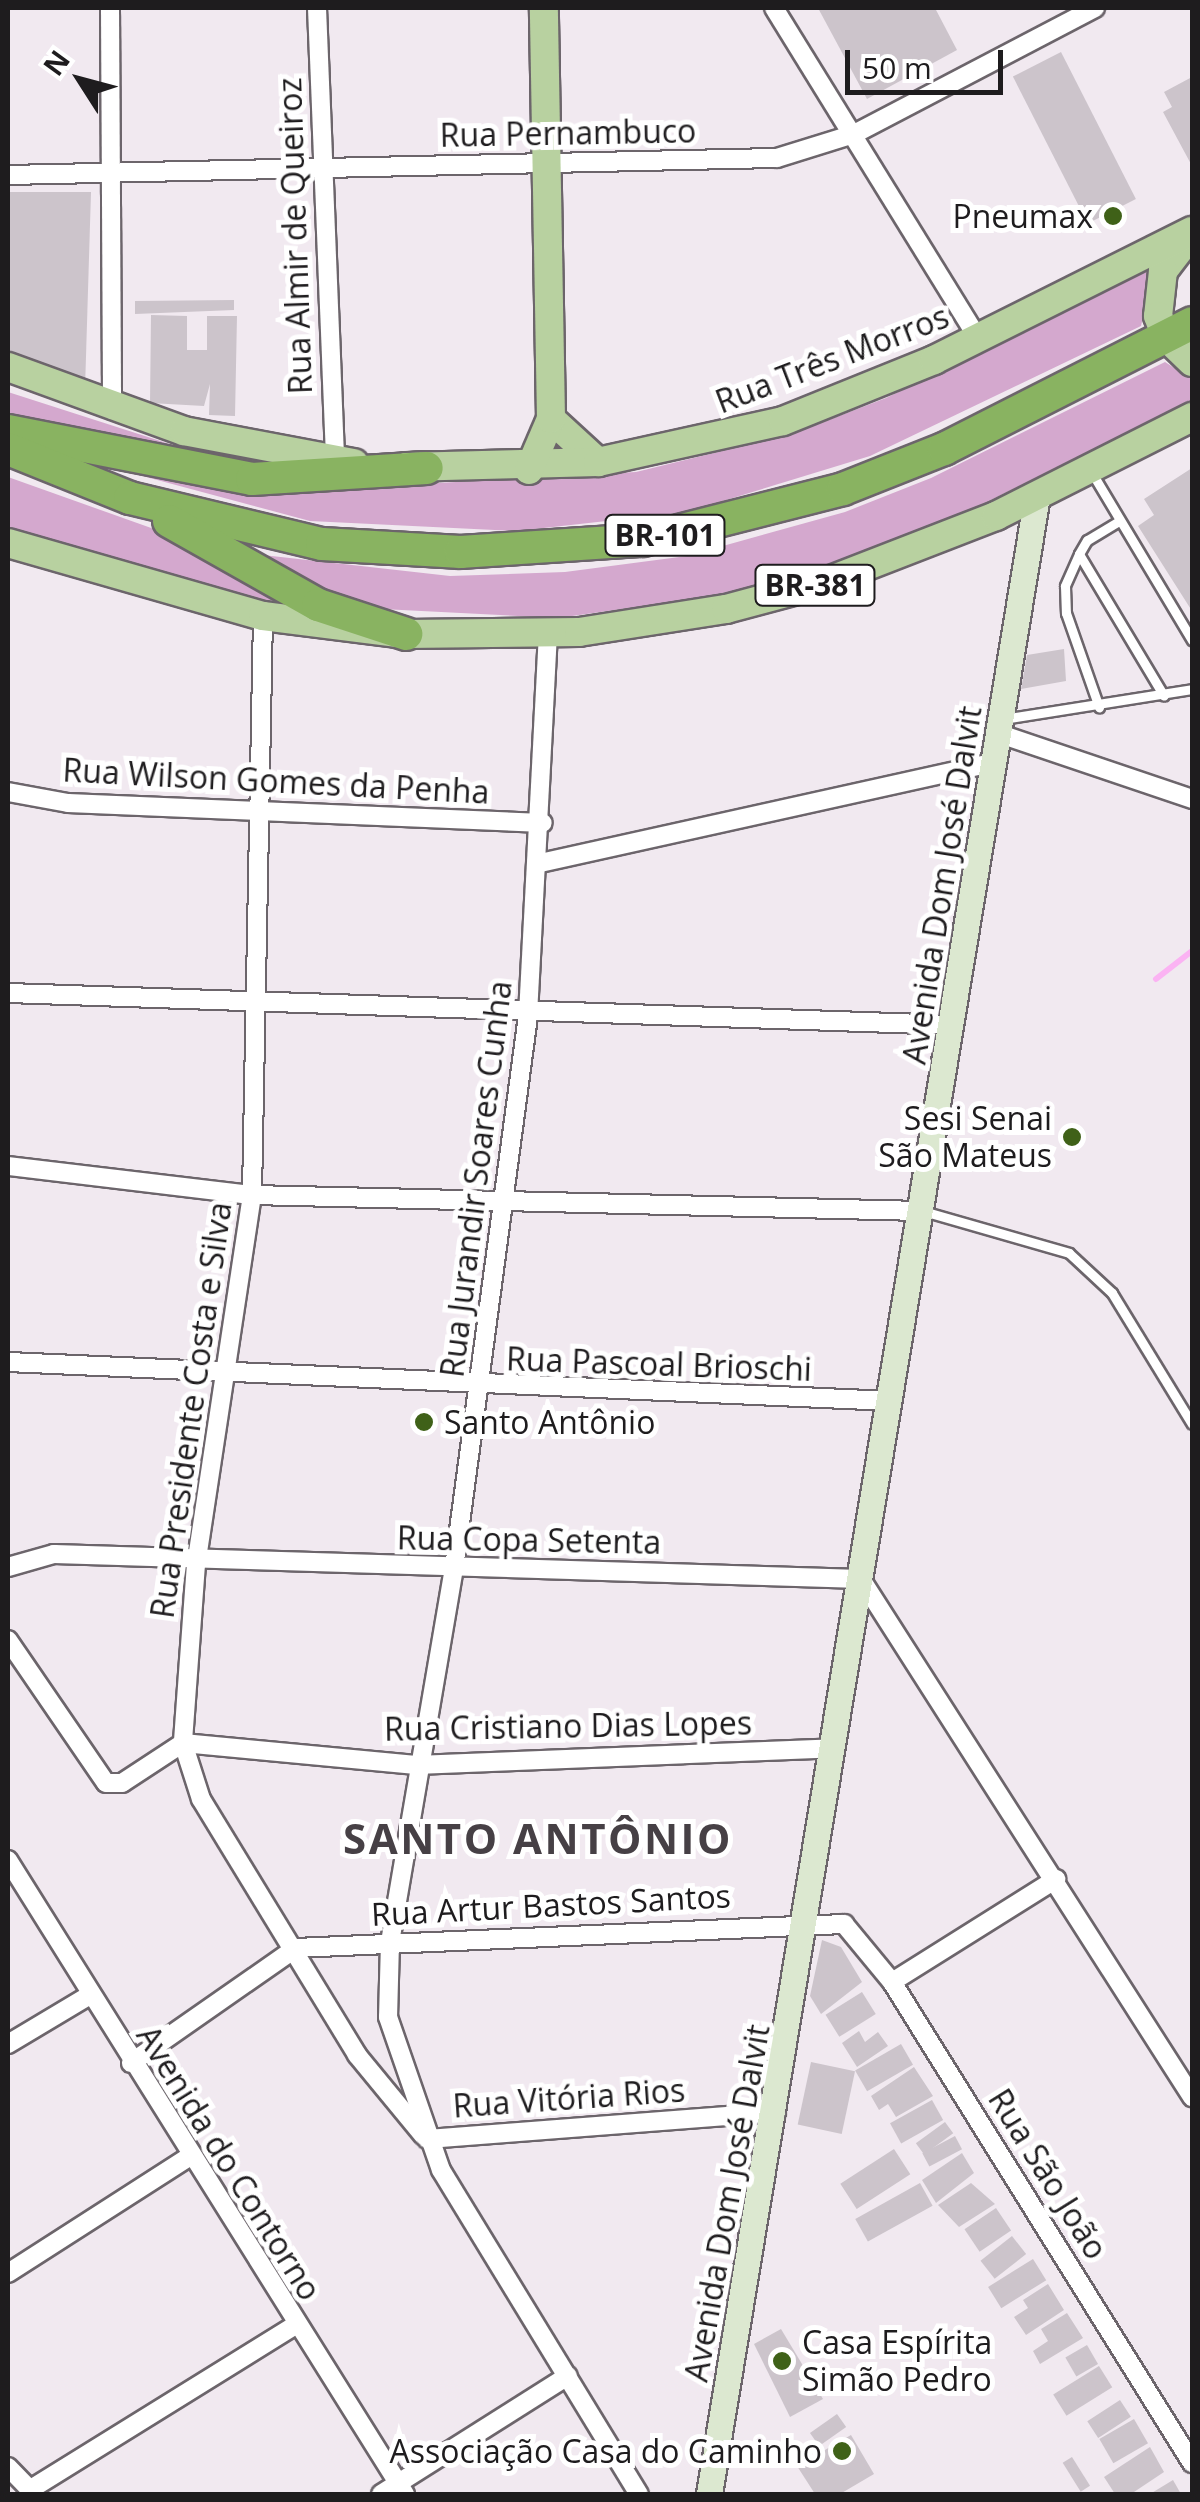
<!DOCTYPE html>
<html>
<head>
<meta charset="utf-8">
<style>
	body { margin:0 }
	#map { position:relative; width:1200px; height:2502px; overflow:hidden; background:#f1e9f0; font-family:"Open Sans",sans-serif }
	div>[style] { position:absolute }
	.green>* { inset:0; background:#d4a8ce }
	.stream>* { height:6px; margin:-3px; padding:0 3px; transform-origin:3px; border-radius:3px; background:#fbb3f3 }
	.building>* { inset:0; background:#ccc4cb; transform-origin:0 0 }
	.roads { filter:drop-shadow(2px 0 #6c656b) drop-shadow(-2px 0 #6c656b) drop-shadow(0 2px #6c656b) drop-shadow(0 -2px #6c656b) }
	.lane>* { height:9px; margin:-4.5px; padding:0 4.5px; transform-origin:4.5px; border-radius:4.5px; background:#fff }
	.street>* { height:18px; margin:-9px; padding:0 9px; transform-origin:9px; border-radius:9px; background:#fff }
	.secondary>* { height:25px; margin:-12.5px; padding:0 12.5px; transform-origin:12.5px; border-radius:12.5px; background:#dce8d0 }
	.primary>* { height:28px; margin:-14px; padding:0 14px; transform-origin:14px; border-radius:14px; background:#b8d1a0 }
	.highway>* { height:32px; margin:-16px; padding:0 16px; transform-origin:16px; border-radius:16px; background:#89b361 }
	.dots>* { width:28px; height:28px; translate:-50% -50%; box-sizing:border-box; border:5px solid #fff; border-radius:50% }
	span { translate:-50% -50%; white-space:nowrap; text-align:center; line-height:1.15; -webkit-text-stroke:10px #fff; paint-order:stroke }
	.shield-label span { padding:2px 8px; background:#fff; border:2px solid; border-radius:8px; -webkit-text-stroke-width:0 }
	.shield-label { font-size:30px; color:#1e1c1e; font-weight:700 }
	.street-label { font-size:32px; color:#1e1c1e }
	.poi-label { font-size:32px; color:#1e1c1e }
	.right { translate:-100% -50%; text-align:right }
	.left { translate:0 -50%; text-align:left }
	.district-label { font-size:42px; color:#464045; font-weight:700; letter-spacing:2.5px }
	.frame { position:absolute; inset:0; border:10px solid #1e1c1e; pointer-events:none }
	.north { position:absolute; left:30px; top:30px; width:100px; height:100px; -webkit-text-stroke:8px #fff; paint-order:stroke; rotate:306deg; font-size:28px; font-weight:700; line-height:40px; text-align:center; color:#1e1c1e }
	.north::after { content:''; display:block; margin:auto; width:35px; height:45px; background:#1e1c1e; clip-path:polygon(50% 0,100% 100%,50% 72%,0 100%) }
	.scale { position:absolute; left:845px; top:50px; width:158px; height:45px; box-sizing:border-box; border:5px solid #1e1c1e; border-top:0; padding-left:12px; font-size:30px; line-height:35px; white-space:nowrap; color:#1e1c1e; -webkit-text-stroke:8px #fff; paint-order:stroke }
</style>
</head>
<body>
<div id="map">
	<div class="green">
		<i style="clip-path:polygon(1156px 264px,1141px 326px,870px 456px,687px 512px,517px 531px,310px 521px,94px 463px,256px 493px,636px 472px,792px 434px,886px 398px)"></i>
		<i style="clip-path:polygon(1165px 362px,1192px 379px,1192px 402px,950px 520px,861px 556px,721px 595px,558px 618px,382px 609px,339px 603px,236px 552px,450px 576px,565px 572px,687px 556px,845px 512px,931px 478px)"></i>
		<i style="clip-path:polygon(8px 392px,179px 447px,265px 464px,97px 444px,8px 415px)"></i>
		<i style="clip-path:polygon(8px 477px,168px 534px,295px 608px,8px 532px)"></i>
	</div>
	<div class="stream">
		<i style="left:1156px;top:979px;width:46px;rotate:-37.9deg"></i>
	</div>
	<div class="building">
		<i style="clip-path:polygon(818px 8px,935px 8px,957px 50px,867px 99px)"></i>
		<i style="left:1061px;top:52px;width:165px;height:54px;rotate:63deg"></i>
		<i style="clip-path:polygon(1192px 77px,1192px 166px,1163px 112px,1172px 107px,1164px 92px)"></i>
		<i style="clip-path:polygon(8px 192px,91px 192px,85px 389px,8px 353px)"></i>
		<i style="clip-path:polygon(234px 300px,234px 310px,135px 314px,135px 301px)"></i>
		<i style="clip-path:polygon(151px 315px,187px 316px,187px 350px,207px 350px,207px 316px,237px 316px,235px 416px,209px 415px,210px 384px,204px 406px,150px 403px)"></i>
		<i style="clip-path:polygon(1192px 468px,1192px 611px,1138px 526px,1154px 515px,1144px 499px)"></i>
		<i style="clip-path:polygon(1064px 649px,1066px 681px,1021px 689px,1027px 655px)"></i>
		<i style="clip-path:polygon(822px 1940px,841px 1947px,862px 1982px,821px 2014px,810px 1996px)"></i>
		<i style="left:862px;top:1992px;width:26px;height:43px;rotate:58deg"></i>
		<i style="clip-path:polygon(859px 2031px,865px 2042px,878px 2032px,888px 2046px,857px 2067px,842px 2043px)"></i>
		<i style="left:901px;top:2044px;width:24px;height:53px;rotate:60deg"></i>
		<i style="left:811px;top:2062px;width:45px;height:64px;rotate:12deg"></i>
		<i style="clip-path:polygon(914px 2067px,933px 2096px,896px 2117px,888px 2104px,879px 2110px,871px 2096px)"></i>
		<i style="left:932px;top:2100px;width:23px;height:48px;rotate:61deg"></i>
		<i style="left:945px;top:2122px;width:14px;height:36px;rotate:54deg"></i>
		<i style="left:955px;top:2136px;width:15px;height:37px;rotate:62deg"></i>
		<i style="left:894px;top:2149px;width:30px;height:64px;rotate:57deg"></i>
		<i style="clip-path:polygon(962px 2153px,974px 2173px,936px 2203px,922px 2180px)"></i>
		<i style="left:920px;top:2183px;width:26px;height:74px;rotate:61deg"></i>
		<i style="clip-path:polygon(971px 2183px,995px 2204px,959px 2227px,938px 2205px)"></i>
		<i style="left:996px;top:2208px;width:27px;height:38px;rotate:56deg"></i>
		<i style="left:1012px;top:2236px;width:23px;height:40px;rotate:52deg"></i>
		<i style="left:1033px;top:2259px;width:25px;height:53px;rotate:58deg"></i>
		<i style="clip-path:polygon(1048px 2284px,1064px 2310px,1026px 2335px,1014px 2317px,1028px 2308px,1023px 2300px)"></i>
		<i style="clip-path:polygon(1067px 2313px,1083px 2338px,1040px 2364px,1033px 2351px,1048px 2341px,1041px 2329px)"></i>
		<i style="clip-path:polygon(781px 2329px,823px 2399px,790px 2417px,754px 2344px)"></i>
		<i style="left:1087px;top:2345px;width:22px;height:25px;rotate:60deg"></i>
		<i style="left:1099px;top:2366px;width:25px;height:54px;rotate:58deg"></i>
		<i style="left:1120px;top:2400px;width:20px;height:39px;rotate:57deg"></i>
		<i style="left:837px;top:2414px;width:16px;height:33px;rotate:55deg"></i>
		<i style="left:1134px;top:2419px;width:28px;height:40px;rotate:60deg"></i>
		<i style="clip-path:polygon(851px 2435px,874px 2474px,840px 2494px,815px 2494px,797px 2466px)"></i>
		<i style="clip-path:polygon(1150px 2447px,1164px 2472px,1131px 2494px,1115px 2494px,1104px 2477px)"></i>
		<i style="left:1072px;top:2457px;width:34px;height:11px;rotate:58deg"></i>
		<i style="clip-path:polygon(1173px 2480px,1181px 2494px,1150px 2494px)"></i>
	</div>
	<div class="roads">
		<div class="lane">
			<i style="left:1092px;top:473px;width:195px;rotate:59.1deg"></i>
			<i style="left:1119px;top:521px;width:37px;rotate:149deg"></i>
			<i style="left:1087px;top:540px;width:16px;rotate:120deg"></i>
			<i style="left:1079px;top:554px;width:165px;rotate:59.1deg"></i>
			<i style="left:1079px;top:554px;width:35px;rotate:114deg"></i>
			<i style="left:1065px;top:586px;width:27px;rotate:88deg"></i>
			<i style="left:1066px;top:613px;width:100px;rotate:70.7deg"></i>
			<i style="left:1003px;top:719px;width:191px;rotate:-9deg"></i>
			<i style="left:923px;top:1211px;width:152px;rotate:16deg"></i>
			<i style="left:1069px;top:1253px;width:59px;rotate:42.9deg"></i>
			<i style="left:1112px;top:1293px;width:153px;rotate:58.6deg"></i>
		</div>
		<div class="street">
			<i style="left:110px;top:8px;width:402px;rotate:89.7deg"></i>
			<i style="left:317px;top:8px;width:453px;rotate:87.7deg"></i>
			<i style="left:774px;top:8px;width:390px;rotate:58.3deg"></i>
			<i style="left:8px;top:175px;width:769px;rotate:-1.27deg"></i>
			<i style="left:777px;top:158px;width:81px;rotate:-17.3deg"></i>
			<i style="left:854px;top:134px;width:272px;rotate:-27.6deg"></i>
			<i style="left:263px;top:616px;width:579px;rotate:91.09deg"></i>
			<i style="left:252px;top:1195px;width:373px;rotate:98.6deg"></i>
			<i style="left:196px;top:1564px;width:179px;rotate:94.2deg"></i>
			<i style="left:183px;top:1743px;width:59px;rotate:72.2deg"></i>
			<i style="left:201px;top:1799px;width:300px;rotate:58.6deg"></i>
			<i style="left:357px;top:2055px;width:104px;rotate:50.5deg"></i>
			<i style="left:548px;top:633px;width:384px;rotate:93deg"></i>
			<i style="left:528px;top:1016px;width:557px;rotate:97.64deg"></i>
			<i style="left:454px;top:1568px;width:379px;rotate:99.7deg"></i>
			<i style="left:390px;top:1942px;width:75px;rotate:91.5deg"></i>
			<i style="left:388px;top:2017px;width:162px;rotate:70.9deg"></i>
			<i style="left:441px;top:2170px;width:380px;rotate:58.6deg"></i>
			<i style="left:1000px;top:734px;width:203px;rotate:18.7deg"></i>
			<i style="left:8px;top:792px;width:61px;rotate:10.4deg"></i>
			<i style="left:68px;top:803px;width:475px;rotate:2.4deg"></i>
			<i style="left:540px;top:863px;width:466px;rotate:-12.5deg"></i>
			<i style="left:8px;top:993px;width:945px;rotate:1.94deg"></i>
			<i style="left:8px;top:1166px;width:246px;rotate:6.8deg"></i>
			<i style="left:252px;top:1195px;width:671px;rotate:1.37deg"></i>
			<i style="left:8px;top:1362px;width:882px;rotate:2.53deg"></i>
			<i style="left:8px;top:1567px;width:48px;rotate:-15.8deg"></i>
			<i style="left:54px;top:1554px;width:807px;rotate:1.77deg"></i>
			<i style="left:861px;top:1579px;width:615px;rotate:57.42deg"></i>
			<i style="left:8px;top:1640px;width:173px;rotate:55.6deg"></i>
			<i style="left:106px;top:1783px;width:16px"></i>
			<i style="left:122px;top:1783px;width:73px;rotate:-33.3deg"></i>
			<i style="left:183px;top:1743px;width:234px;rotate:5.4deg"></i>
			<i style="left:416px;top:1765px;width:419px;rotate:-2.3deg"></i>
			<i style="left:8px;top:1860px;width:748px;rotate:57.95deg"></i>
			<i style="left:892px;top:1982px;width:194px;rotate:-32.1deg"></i>
			<i style="left:8px;top:2044px;width:96px;rotate:-30.9deg"></i>
			<i style="left:131px;top:2063px;width:201px;rotate:-34.9deg"></i>
			<i style="left:296px;top:1948px;width:549px;rotate:-2.51deg"></i>
			<i style="left:844px;top:1924px;width:75px;rotate:50.4deg"></i>
			<i style="left:892px;top:1982px;width:567px;rotate:58.05deg"></i>
			<i style="left:427px;top:2139px;width:350px;rotate:-4.4deg"></i>
			<i style="left:8px;top:2273px;width:216px;rotate:-32.7deg"></i>
			<i style="left:8px;top:2467px;width:37px;rotate:46deg"></i>
			<i style="left:31px;top:2489px;width:311px;rotate:-31.8deg"></i>
			<i style="left:381px;top:2494px;width:221px;rotate:-32.3deg"></i>
		</div>
		<div class="secondary">
			<i style="left:709px;top:2494px;width:2025px;rotate:-80.68deg"></i>
		</div>
		<div class="primary">
			<i style="left:1189px;top:237px;width:43px;rotate:127.4deg"></i>
			<i style="left:1163px;top:271px;width:45px;rotate:96.3deg"></i>
			<i style="left:1158px;top:316px;width:22px;rotate:69deg"></i>
			<i style="left:1166px;top:337px;width:36px;rotate:44deg"></i>
			<i style="left:8px;top:367px;width:187px;rotate:20deg"></i>
			<i style="left:184px;top:431px;width:173px;rotate:10.7deg"></i>
			<i style="left:551px;top:419px;width:64px;rotate:42.5deg"></i>
			<i style="left:406px;top:467px;width:192px;rotate:-1.5deg"></i>
			<i style="left:598px;top:462px;width:189px;rotate:-12.5deg"></i>
			<i style="left:783px;top:421px;width:163px;rotate:-22deg"></i>
			<i style="left:934px;top:360px;width:288px;rotate:-26.6deg"></i>
			<i style="left:529px;top:470px;width:56px;rotate:-66.7deg"></i>
			<i style="left:551px;top:419px;width:411px;rotate:-91deg"></i>
			<i style="left:8px;top:543px;width:265px;rotate:16deg"></i>
			<i style="left:263px;top:616px;width:144px;rotate:7.2deg"></i>
			<i style="left:406px;top:634px;width:173px;rotate:-0.7deg"></i>
			<i style="left:579px;top:632px;width:149px;rotate:-8.9deg"></i>
			<i style="left:726px;top:609px;width:100px;rotate:-15deg"></i>
			<i style="left:823px;top:583px;width:186px;rotate:-21.2deg"></i>
			<i style="left:996px;top:516px;width:220px;rotate:-26.8deg"></i>
		</div>
		<div class="highway">
			<i style="left:8px;top:431px;width:249px;rotate:11.1deg"></i>
			<i style="left:252px;top:479px;width:175px;rotate:-3.6deg"></i>
			<i style="left:8px;top:449px;width:131px;rotate:21.9deg"></i>
			<i style="left:130px;top:498px;width:197px;rotate:13.5deg"></i>
			<i style="left:322px;top:544px;width:139px;rotate:3.3deg"></i>
			<i style="left:461px;top:552px;width:182px;rotate:-3.8deg"></i>
			<i style="left:643px;top:540px;width:206px;rotate:-14.3deg"></i>
			<i style="left:843px;top:489px;width:109px;rotate:-21.6deg"></i>
			<i style="left:944px;top:449px;width:278px;rotate:-26.9deg"></i>
			<i style="left:169px;top:521px;width:171px;rotate:29.4deg"></i>
			<i style="left:318px;top:605px;width:93px;rotate:18.2deg"></i>
		</div>
	</div>
	<div class="dots">
		<i style="left:1113px;top:216px;background:#3f6118"></i>
		<i style="left:1072px;top:1137px;background:#3f6118"></i>
		<i style="left:424px;top:1422px;background:#3f6118"></i>
		<i style="left:782px;top:2361px;background:#3f6118"></i>
		<i style="left:842px;top:2451px;background:#3f6118"></i>
	</div>
	<div class="shield-label">
		<span style="left:665px;top:535px">BR-101</span>
		<span style="left:815px;top:585px">BR-381</span>
	</div>
	<div class="street-label">
		<span style="left:568px;top:133px;rotate:-1deg">Rua Pernambuco</span>
		<span style="left:295px;top:236px;rotate:-92deg">Rua Almir de Queiroz</span>
		<span style="left:832px;top:359px;rotate:-21deg">Rua Três Morros</span>
		<span style="left:276px;top:781px;rotate:3deg">Rua Wilson Gomes da Penha</span>
		<span style="left:942px;top:885px;rotate:-81deg">Avenida Dom José Dalvit</span>
		<span style="left:476px;top:1179px;rotate:-83deg">Rua Jurandir Soares Cunha</span>
		<span style="left:659px;top:1364px;rotate:2deg">Rua Pascoal Brioschi</span>
		<span style="left:191px;top:1410px;rotate:-82deg">Rua Presidente Costa e Silva</span>
		<span style="left:529px;top:1540px;rotate:1deg">Rua Copa Setenta</span>
		<span style="left:568px;top:1726px;rotate:-1deg">Rua Cristiano Dias Lopes</span>
		<span style="left:551px;top:1905px;rotate:-3deg">Rua Artur Bastos Santos</span>
		<span style="left:569px;top:2098px;rotate:-4deg">Rua Vitória Rios</span>
		<span style="left:229px;top:2163px;rotate:58deg">Avenida do Contorno</span>
		<span style="left:1048px;top:2174px;rotate:58deg">Rua São João</span>
		<span style="left:727px;top:2203px;rotate:-80deg">Avenida Dom José Dalvit</span>
	</div>
	<div class="poi-label">
		<span class="right" style="left:1093px;top:216px">Pneumax</span>
		<span class="right" style="left:1052px;top:1137px">Sesi Senai<br>São Mateus</span>
		<span class="left" style="left:444px;top:1422px">Santo Antônio</span>
		<span class="left" style="left:802px;top:2361px">Casa Espírita<br>Simão Pedro</span>
		<span class="right" style="left:822px;top:2451px">Associação Casa do Caminho</span>
	</div>
	<div class="district-label">
		<span style="left:538px;top:1838px">SANTO ANTÔNIO</span>
	</div>
	<div class="frame"></div>
	<div class="north">N</div>
	<div class="scale">50 m</div>
</div>
</body>
</html>
